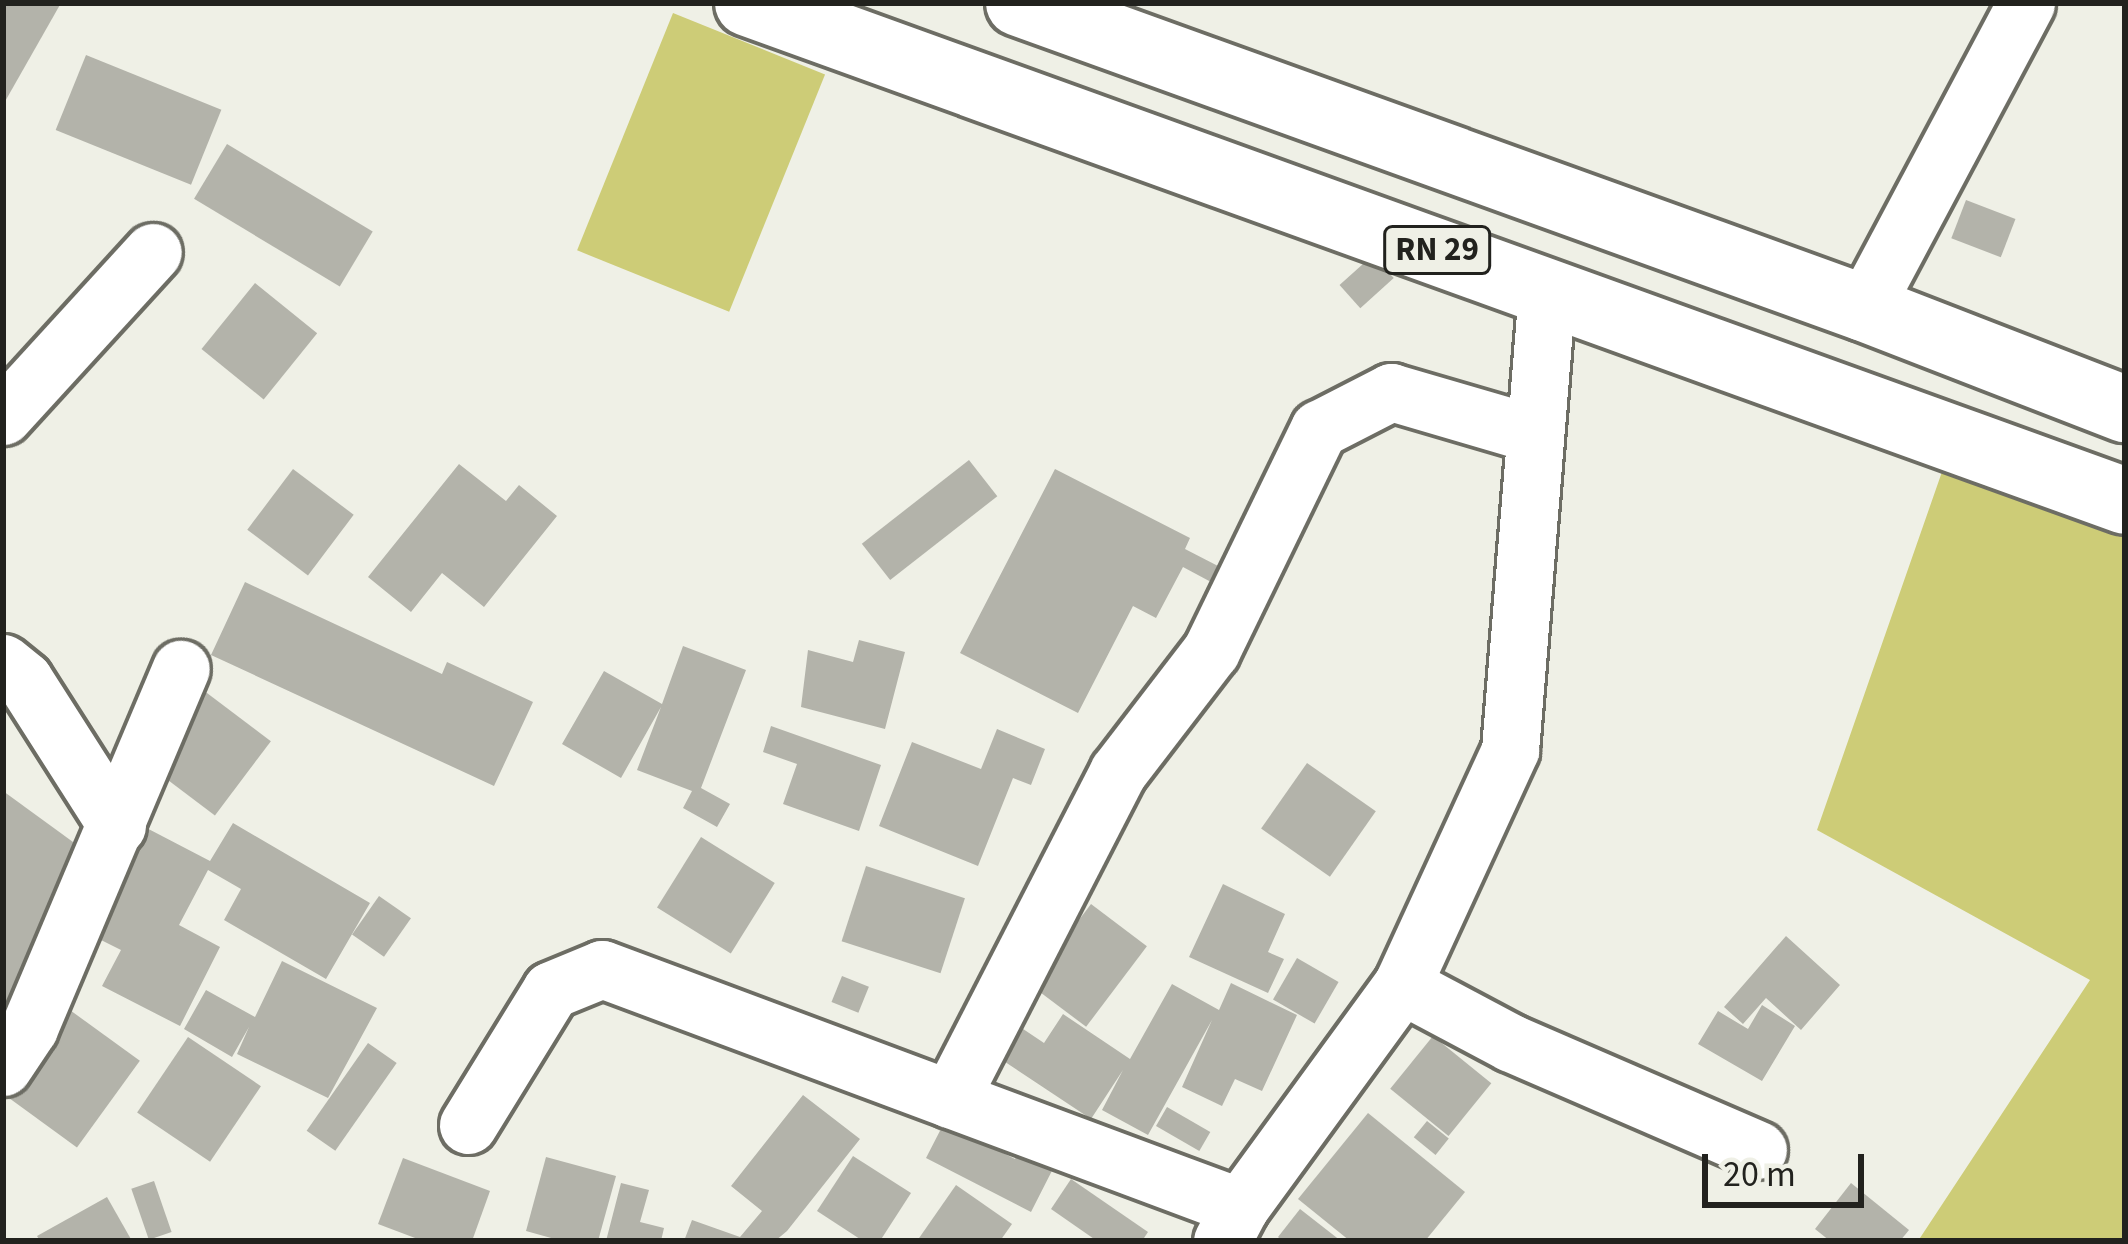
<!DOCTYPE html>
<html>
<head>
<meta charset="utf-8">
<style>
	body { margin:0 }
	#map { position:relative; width:2128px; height:1244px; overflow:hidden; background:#eff0e6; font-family:"Source Sans 3",sans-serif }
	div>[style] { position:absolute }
	.green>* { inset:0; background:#cdcc77; transform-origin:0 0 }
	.building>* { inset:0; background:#b3b3aa; transform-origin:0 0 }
	.roads { filter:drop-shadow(3px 0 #6d6d64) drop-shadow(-3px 0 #6d6d64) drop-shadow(0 3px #6d6d64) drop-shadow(0 -3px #6d6d64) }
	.street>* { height:57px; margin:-28.5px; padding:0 28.5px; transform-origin:28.5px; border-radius:28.5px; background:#fff }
	.highway>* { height:66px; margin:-33px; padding:0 33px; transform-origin:33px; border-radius:33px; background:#fff }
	span { translate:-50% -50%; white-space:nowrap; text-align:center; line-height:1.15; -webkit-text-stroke:9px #eff0e6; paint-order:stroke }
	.shield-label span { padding:3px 9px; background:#eff0e6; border:3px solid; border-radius:9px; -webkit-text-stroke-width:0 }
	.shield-label { font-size:33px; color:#22221e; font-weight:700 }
	.frame { position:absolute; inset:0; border:6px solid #22221e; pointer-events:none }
	.scale { position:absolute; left:1702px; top:1154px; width:162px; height:54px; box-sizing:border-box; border:6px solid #22221e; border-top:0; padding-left:15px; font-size:36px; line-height:42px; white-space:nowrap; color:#22221e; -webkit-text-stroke:9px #eff0e6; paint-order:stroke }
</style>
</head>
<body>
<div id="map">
	<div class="green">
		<i style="left:673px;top:13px;width:164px;height:256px;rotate:22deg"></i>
		<i style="clip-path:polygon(1951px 446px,2125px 519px,2125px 1241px,1918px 1241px,2090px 980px,1817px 830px)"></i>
	</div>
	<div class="building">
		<i style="clip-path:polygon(3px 3px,61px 3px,3px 105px)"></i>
		<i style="left:86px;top:55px;width:146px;height:81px;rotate:22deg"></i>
		<i style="left:227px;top:144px;width:170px;height:64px;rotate:31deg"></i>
		<i style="left:1966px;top:200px;width:53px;height:41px;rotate:21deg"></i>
		<i style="left:1373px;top:255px;width:31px;height:45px;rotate:48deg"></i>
		<i style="left:255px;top:283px;width:80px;height:85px;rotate:39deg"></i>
		<i style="left:969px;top:460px;width:46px;height:136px;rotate:52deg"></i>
		<i style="clip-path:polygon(459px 464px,506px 501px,519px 485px,557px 516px,484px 607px,442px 573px,411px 612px,368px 577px)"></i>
		<i style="left:293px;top:469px;width:76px;height:76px;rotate:37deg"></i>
		<i style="clip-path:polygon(1055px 469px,1190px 538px,1185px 549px,1218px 566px,1211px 582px,1183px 567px,1156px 618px,1133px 606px,1078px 713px,960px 653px)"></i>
		<i style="clip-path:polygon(245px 582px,442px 674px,447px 662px,533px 702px,494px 786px,211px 655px)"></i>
		<i style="clip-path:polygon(859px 640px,905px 652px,885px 729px,801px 707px,808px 650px,853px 662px)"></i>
		<i style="clip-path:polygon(683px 646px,746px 670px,701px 788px,730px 804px,717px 827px,683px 808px,692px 791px,637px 770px,661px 707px,621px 778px,562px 744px,604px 671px,662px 704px)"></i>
		<i style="left:203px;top:690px;width:85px;height:93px;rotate:37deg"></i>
		<i style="clip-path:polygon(771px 726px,881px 765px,859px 831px,783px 804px,797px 764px,763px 752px)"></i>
		<i style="clip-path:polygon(997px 729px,1045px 749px,1031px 785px,1013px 778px,978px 866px,879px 826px,912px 742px,981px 769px)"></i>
		<i style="left:1307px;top:763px;width:84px;height:80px;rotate:35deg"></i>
		<i style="clip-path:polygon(3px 791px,84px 850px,16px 1013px,3px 1015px)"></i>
		<i style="clip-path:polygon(137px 823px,210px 861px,233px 823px,370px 903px,326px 979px,224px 920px,241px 889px,208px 870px,179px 925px,220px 947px,180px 1026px,102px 986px,121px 950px,81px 930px)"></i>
		<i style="left:701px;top:837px;width:87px;height:83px;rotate:32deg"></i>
		<i style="left:866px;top:866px;width:104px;height:79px;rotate:18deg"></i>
		<i style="clip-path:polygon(1223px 884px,1285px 914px,1268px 952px,1284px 959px,1268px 993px,1189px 957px)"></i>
		<i style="left:379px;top:896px;width:39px;height:47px;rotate:35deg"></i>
		<i style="left:1091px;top:904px;width:70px;height:101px;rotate:37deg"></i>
		<i style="clip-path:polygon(1786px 936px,1840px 985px,1801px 1030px,1766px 998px,1743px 1024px,1724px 1007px)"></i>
		<i style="left:1297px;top:958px;width:48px;height:48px;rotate:30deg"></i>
		<i style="clip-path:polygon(282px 961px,377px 1008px,328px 1098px,237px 1054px,249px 1027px,232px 1057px,184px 1029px,206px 990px,255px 1017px)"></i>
		<i style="left:842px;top:976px;width:29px;height:28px;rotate:22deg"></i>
		<i style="clip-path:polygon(1231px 983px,1297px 1015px,1262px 1091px,1235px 1079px,1222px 1106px,1182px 1087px,1212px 1020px,1148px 1135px,1102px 1110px,1123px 1070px,1091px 1119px,990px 1052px,1011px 1021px,1044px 1043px,1063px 1014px,1130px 1059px,1172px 984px,1219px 1010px)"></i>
		<i style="left:63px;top:1005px;width:95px;height:107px;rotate:36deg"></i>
		<i style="clip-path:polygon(1762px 1005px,1795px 1026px,1762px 1081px,1698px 1044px,1718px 1011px,1748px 1029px)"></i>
		<i style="left:1433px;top:1036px;width:75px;height:68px;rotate:39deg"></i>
		<i style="left:188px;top:1037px;width:88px;height:91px;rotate:34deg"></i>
		<i style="left:368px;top:1043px;width:35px;height:107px;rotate:35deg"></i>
		<i style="clip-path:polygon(803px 1095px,860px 1139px,787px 1231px,775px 1241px,684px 1241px,692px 1220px,740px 1237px,762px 1211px,731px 1186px)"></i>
		<i style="left:1167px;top:1107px;width:50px;height:22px;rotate:30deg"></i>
		<i style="clip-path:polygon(1368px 1113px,1465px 1192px,1425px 1241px,1350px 1241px,1298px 1199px)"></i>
		<i style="left:1427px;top:1121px;width:28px;height:21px;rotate:39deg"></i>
		<i style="clip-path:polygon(944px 1123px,1015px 1159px,1026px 1135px,1061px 1153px,1031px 1212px,926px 1158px)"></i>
		<i style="clip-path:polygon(853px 1156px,911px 1193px,880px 1241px,863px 1241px,817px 1211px)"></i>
		<i style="clip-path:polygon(546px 1157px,616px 1176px,598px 1241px,562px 1241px,526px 1231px)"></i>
		<i style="clip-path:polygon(403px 1158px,490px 1191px,472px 1241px,423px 1241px,378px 1224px)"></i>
		<i style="clip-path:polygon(1071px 1179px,1148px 1232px,1142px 1241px,1097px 1241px,1051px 1209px)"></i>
		<i style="left:154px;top:1181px;width:54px;height:24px;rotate:71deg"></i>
		<i style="clip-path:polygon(621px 1183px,649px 1190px,640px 1222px,664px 1228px,661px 1241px,606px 1241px)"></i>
		<i style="clip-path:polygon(1851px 1183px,1909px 1230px,1900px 1241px,1830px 1241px,1815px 1229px)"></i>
		<i style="clip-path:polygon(956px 1185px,1012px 1224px,1000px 1241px,917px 1241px)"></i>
		<i style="clip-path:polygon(107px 1197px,132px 1241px,40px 1241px,37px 1236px)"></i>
		<i style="clip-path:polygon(1300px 1209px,1341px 1241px,1282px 1241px,1278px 1237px)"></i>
	</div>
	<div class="roads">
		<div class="street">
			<i style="left:1864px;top:308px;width:345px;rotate:-62deg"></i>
			<i style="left:3px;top:416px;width:222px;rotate:-47.6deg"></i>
			<i style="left:3px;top:663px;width:27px;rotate:39deg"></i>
			<i style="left:24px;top:680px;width:173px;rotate:57.5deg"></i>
			<i style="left:1402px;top:985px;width:123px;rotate:28deg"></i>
			<i style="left:1511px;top:1043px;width:269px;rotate:23.4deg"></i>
			<i style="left:3px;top:1067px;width:47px;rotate:-56.3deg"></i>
			<i style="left:29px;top:1028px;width:390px;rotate:-67.1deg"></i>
			<i style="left:950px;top:1099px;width:368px;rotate:-62.8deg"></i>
			<i style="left:1118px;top:772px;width:153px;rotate:-52.5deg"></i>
			<i style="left:1211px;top:651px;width:247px;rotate:-64.1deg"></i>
			<i style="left:1319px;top:429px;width:81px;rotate:-27.2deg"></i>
			<i style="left:1391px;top:392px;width:150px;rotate:16.3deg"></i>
			<i style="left:468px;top:1125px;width:158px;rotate:-58.4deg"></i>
			<i style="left:551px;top:990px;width:55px;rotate:-22.4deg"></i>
			<i style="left:602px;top:969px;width:681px;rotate:20.46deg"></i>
			<i style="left:1222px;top:1241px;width:38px;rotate:-62deg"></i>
			<i style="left:1240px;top:1207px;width:275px;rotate:-53.9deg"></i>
			<i style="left:1402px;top:985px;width:259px;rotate:-65.3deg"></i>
			<i style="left:1510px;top:750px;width:461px;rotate:-85.4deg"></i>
		</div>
		<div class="highway">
			<i style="left:748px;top:3px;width:1464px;rotate:19.88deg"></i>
			<i style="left:1019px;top:3px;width:898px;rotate:19.85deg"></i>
			<i style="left:1864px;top:308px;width:280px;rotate:21.2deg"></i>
		</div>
	</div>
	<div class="shield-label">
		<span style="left:1437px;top:250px">RN 29</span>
	</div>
	<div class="frame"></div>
	<div class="scale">20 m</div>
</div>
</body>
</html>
